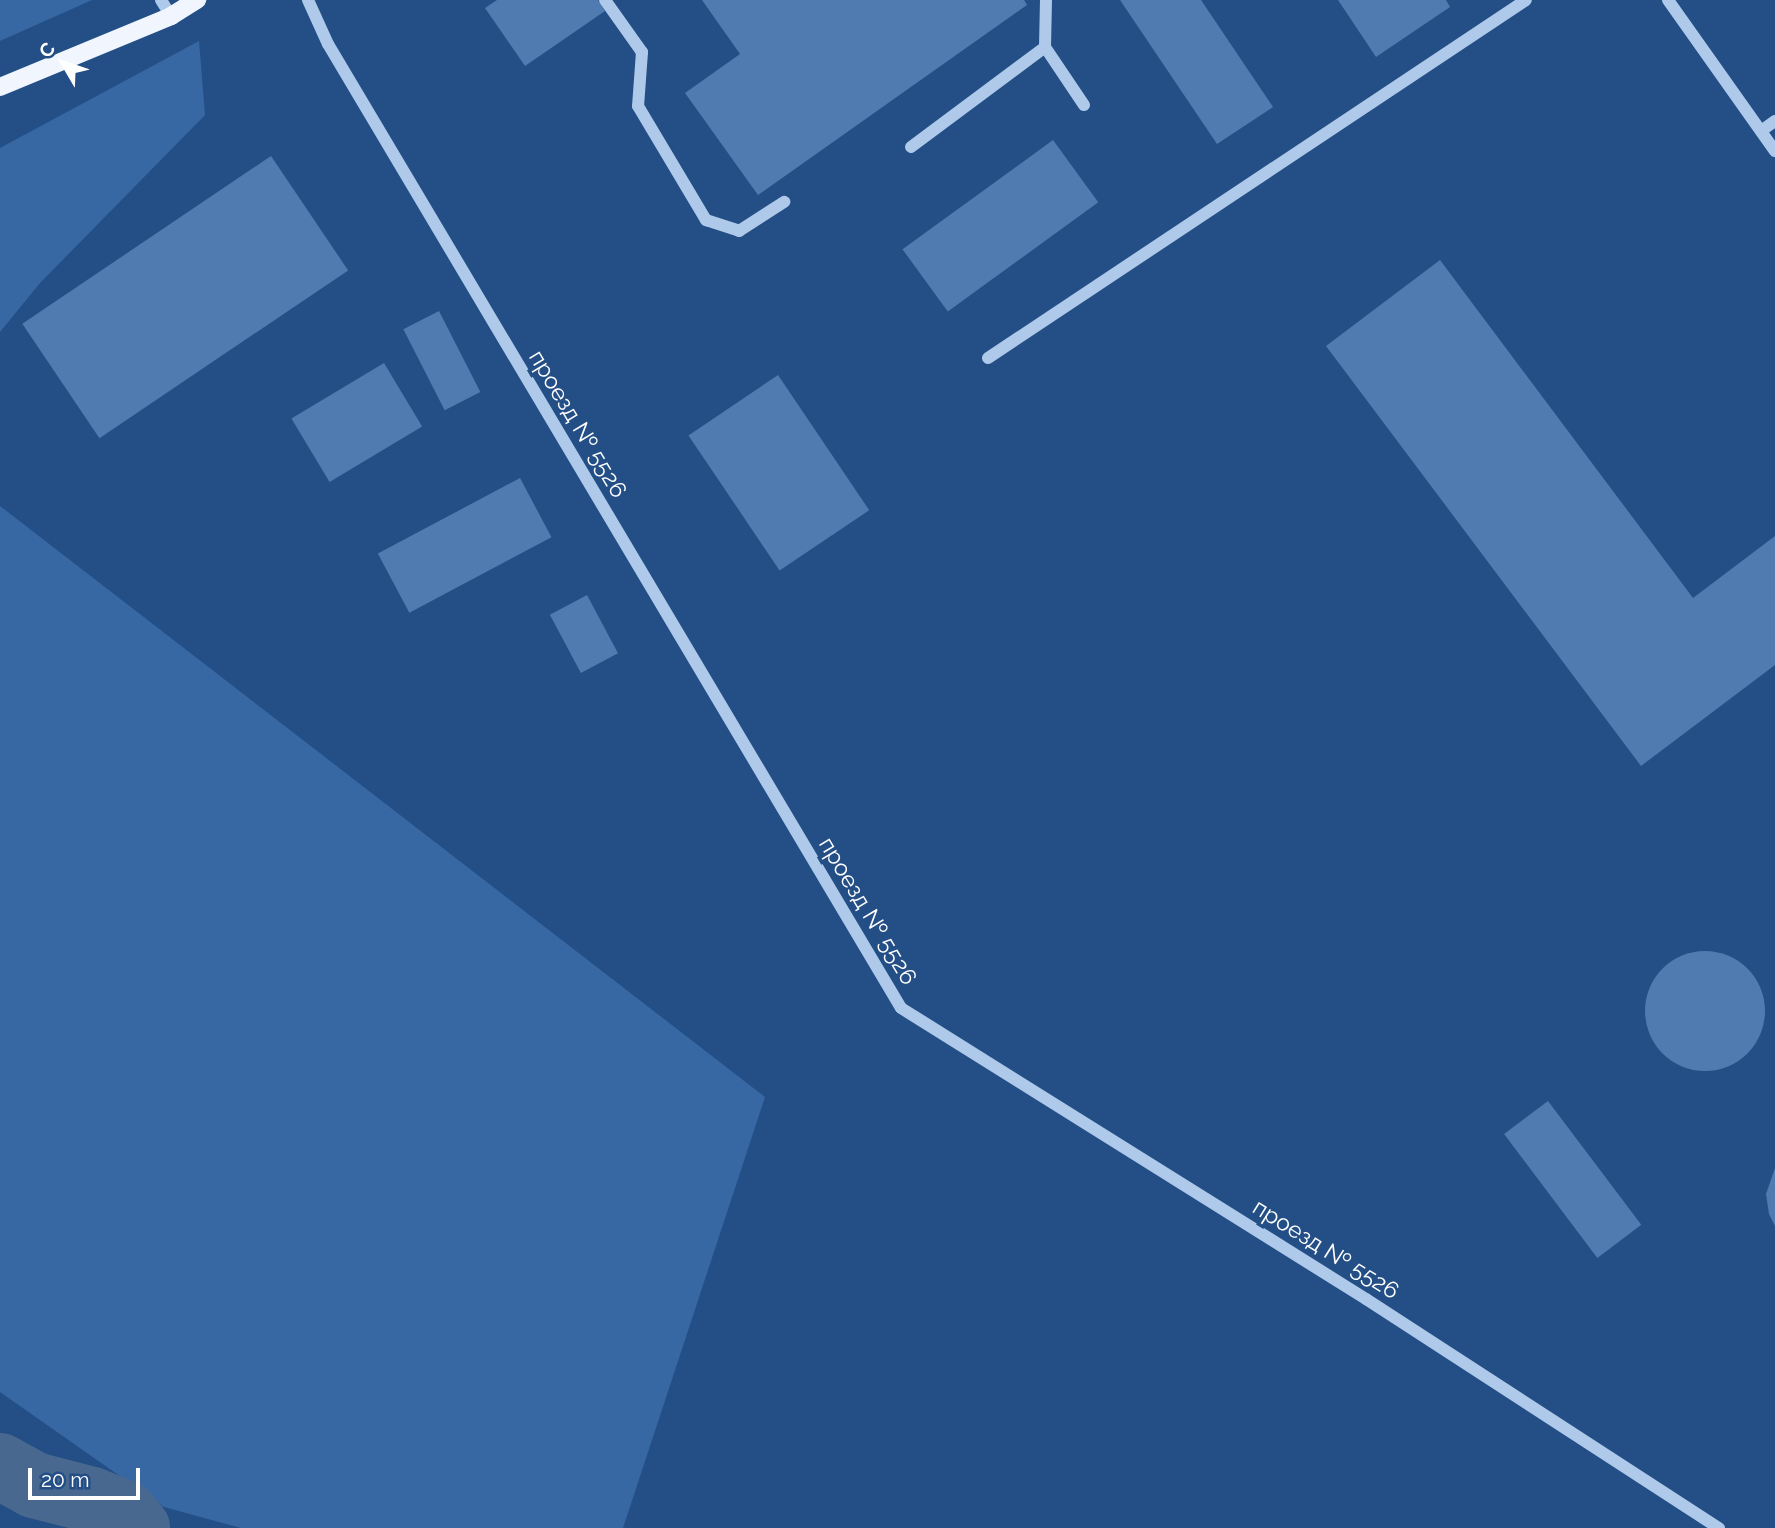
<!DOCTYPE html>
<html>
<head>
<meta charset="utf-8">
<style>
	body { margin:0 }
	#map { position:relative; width:1775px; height:1528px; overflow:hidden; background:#234f86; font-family:Raleway,sans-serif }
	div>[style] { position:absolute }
	.green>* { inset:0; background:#3868a3 }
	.river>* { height:66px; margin:-33px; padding:0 33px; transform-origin:33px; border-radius:33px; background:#49688f }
	.building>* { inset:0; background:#507bb0; transform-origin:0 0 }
	.round { border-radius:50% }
	.minor>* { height:12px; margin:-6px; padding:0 6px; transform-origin:6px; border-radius:6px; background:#aec9e9 }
	.major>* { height:18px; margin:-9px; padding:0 9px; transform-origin:9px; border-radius:9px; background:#f1f6fe }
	span { translate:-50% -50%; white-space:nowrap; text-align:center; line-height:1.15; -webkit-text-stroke:7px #234f86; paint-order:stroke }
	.street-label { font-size:23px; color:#fff }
	.north { position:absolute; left:28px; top:28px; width:70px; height:70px; -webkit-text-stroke:5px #234f86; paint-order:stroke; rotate:309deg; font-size:19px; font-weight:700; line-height:28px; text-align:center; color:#fff }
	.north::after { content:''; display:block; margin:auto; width:24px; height:32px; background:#fff; clip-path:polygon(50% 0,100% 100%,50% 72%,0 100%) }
	.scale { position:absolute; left:28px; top:1468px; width:112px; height:32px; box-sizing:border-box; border:4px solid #fff; border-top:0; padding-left:9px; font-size:21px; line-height:24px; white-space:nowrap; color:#fff; -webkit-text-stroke:5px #234f86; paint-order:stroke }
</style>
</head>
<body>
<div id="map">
	<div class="green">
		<i style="clip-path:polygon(0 0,92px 0,0 41px)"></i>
		<i style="clip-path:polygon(199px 41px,205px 115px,40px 283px,0 332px,0 148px)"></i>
		<i style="clip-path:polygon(0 506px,765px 1097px,623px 1528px,241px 1528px,164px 1507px,0 1392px)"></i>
	</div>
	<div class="river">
		<i style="left:0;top:1466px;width:39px;rotate:29deg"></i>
		<i style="left:34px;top:1485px;width:60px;rotate:14.5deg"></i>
		<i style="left:92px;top:1500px;width:35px;rotate:22deg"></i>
		<i style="left:124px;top:1513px;width:20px;rotate:49deg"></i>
	</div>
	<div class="building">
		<i style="clip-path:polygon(497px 0,598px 0,605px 11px,525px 66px,485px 8px)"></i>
		<i style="clip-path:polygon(702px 0,1024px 0,1027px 5px,758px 195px,685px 93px,740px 54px)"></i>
		<i style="clip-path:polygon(1120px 0,1201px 0,1273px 107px,1217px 144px)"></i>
		<i style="clip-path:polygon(1338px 0,1446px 0,1450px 7px,1376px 57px)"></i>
		<i style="left:1053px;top:140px;width:77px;height:186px;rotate:54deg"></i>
		<i style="left:271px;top:156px;width:138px;height:300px;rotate:56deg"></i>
		<i style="clip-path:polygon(1440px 260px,1693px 598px,1775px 536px,1775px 665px,1641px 766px,1326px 346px)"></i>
		<i style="left:439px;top:311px;width:91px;height:40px;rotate:63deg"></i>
		<i style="left:384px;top:363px;width:74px;height:108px;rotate:59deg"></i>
		<i style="left:778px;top:375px;width:163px;height:108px;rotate:56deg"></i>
		<i style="left:520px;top:478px;width:67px;height:161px;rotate:62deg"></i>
		<i style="left:587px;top:595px;width:66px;height:42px;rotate:62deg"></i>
		<i class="round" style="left:1645px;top:951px;width:120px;height:120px"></i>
		<i style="left:1548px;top:1101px;width:155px;height:55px;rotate:53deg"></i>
		<i style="clip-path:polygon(1775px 1168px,1775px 1226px,1769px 1214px,1766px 1194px)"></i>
	</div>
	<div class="minor">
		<i style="left:161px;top:0;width:19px;rotate:58deg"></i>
		<i style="left:308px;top:0;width:48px;rotate:65.6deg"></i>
		<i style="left:328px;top:44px;width:1121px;rotate:59.27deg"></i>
		<i style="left:901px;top:1008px;width:549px;rotate:32.04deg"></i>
		<i style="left:1366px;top:1299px;width:421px;rotate:33deg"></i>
		<i style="left:605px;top:0;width:64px;rotate:54.6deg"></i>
		<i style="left:642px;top:52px;width:54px;rotate:94.2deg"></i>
		<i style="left:638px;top:106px;width:133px;rotate:59.2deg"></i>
		<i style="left:706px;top:220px;width:35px;rotate:18deg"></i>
		<i style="left:739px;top:231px;width:54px;rotate:-32.8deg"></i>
		<i style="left:1668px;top:0;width:185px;rotate:54.7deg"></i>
		<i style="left:1045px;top:47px;width:47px;rotate:-88.8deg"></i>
		<i style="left:1761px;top:131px;width:17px;rotate:-36deg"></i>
		<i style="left:911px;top:147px;width:167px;rotate:-36.7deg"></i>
		<i style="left:1045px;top:47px;width:70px;rotate:56.1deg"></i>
		<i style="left:988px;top:358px;width:646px;rotate:-33.64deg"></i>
	</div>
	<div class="major">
		<i style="left:0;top:87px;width:185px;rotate:-22.5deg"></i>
		<i style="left:171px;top:16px;width:31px;rotate:-32deg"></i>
	</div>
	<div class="street-label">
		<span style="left:578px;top:424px;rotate:59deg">проезд № 5526</span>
		<span style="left:868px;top:911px;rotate:59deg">проезд № 5526</span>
		<span style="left:1326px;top:1249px;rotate:32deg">проезд № 5526</span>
	</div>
	<div class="north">С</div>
	<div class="scale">20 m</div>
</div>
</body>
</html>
